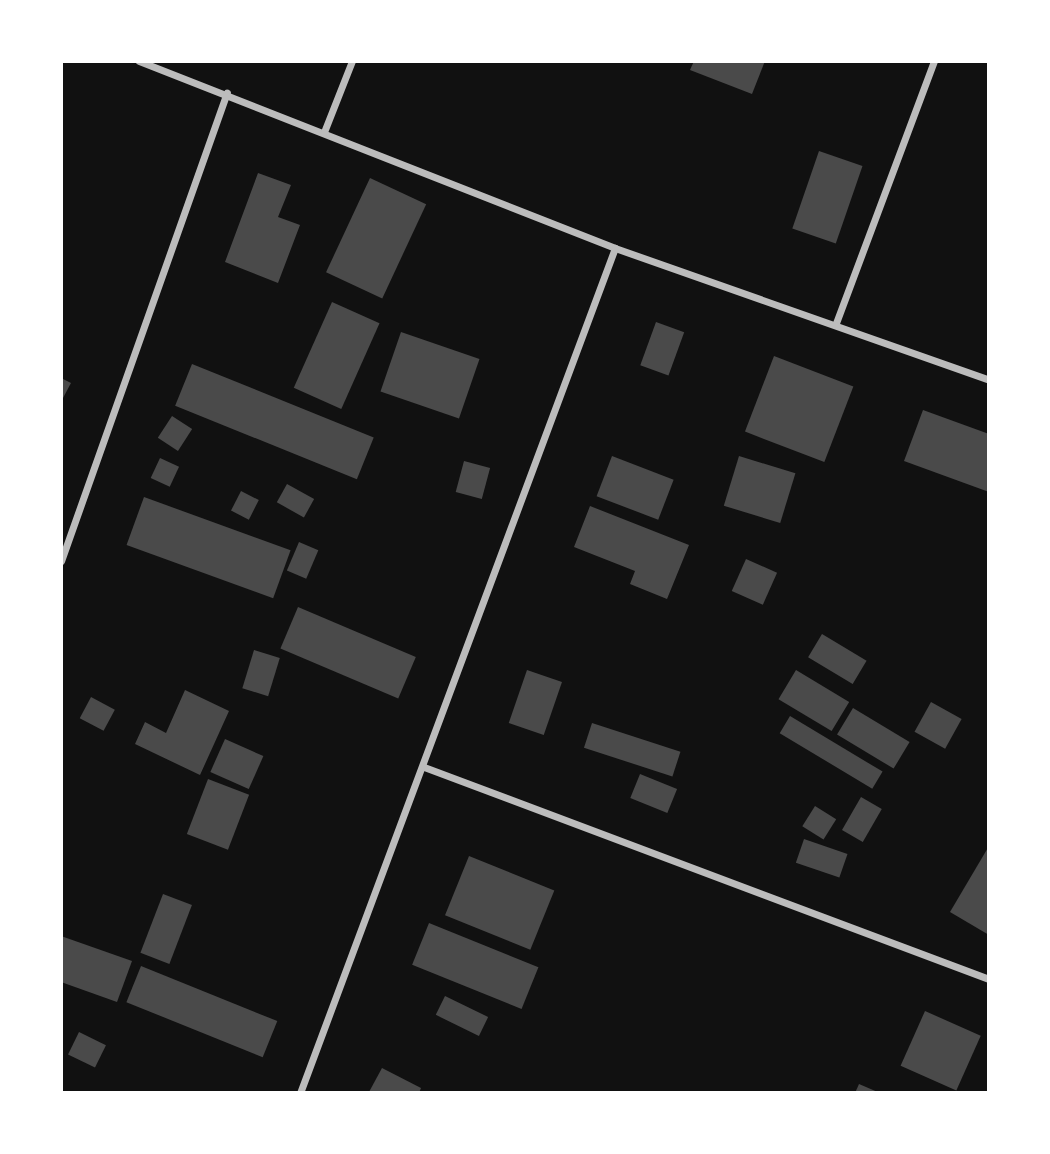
<!DOCTYPE html>
<html>
<head>
<meta charset="utf-8">
<style>
	body { margin:0 }
	#map { position:relative; width:1050px; height:1154px; overflow:hidden; background:#111; font-family:Cabin,sans-serif }
	div>[style] { position:absolute }
	.building>* { inset:0; background:#4a4a4a; transform-origin:0 0 }
	.minor>* { height:7px; margin:-3.5px; padding:0 3.5px; transform-origin:3.5px; border-radius:3.5px; background:#bcbcbc }
	span { translate:-50% -50%; white-space:nowrap; text-align:center; line-height:1.15; -webkit-text-stroke:5px #fff; paint-order:stroke }
	.frame { position:absolute; inset:0; border:63px solid #fff; pointer-events:none }
</style>
</head>
<body>
<div id="map">
	<div class="building">
		<i style="clip-path:polygon(694px 61px,765px 61px,752px 94px,690px 70px)"></i>
		<i style="left:819px;top:151px;width:46px;height:82px;rotate:19deg"></i>
		<i style="clip-path:polygon(258px 173px,291px 185px,278px 217px,300px 225px,278px 283px,225px 262px)"></i>
		<i style="left:370px;top:178px;width:62px;height:104px;rotate:25deg"></i>
		<i style="left:332px;top:302px;width:52px;height:94px;rotate:24deg"></i>
		<i style="left:656px;top:322px;width:30px;height:46px;rotate:20deg"></i>
		<i style="left:401px;top:332px;width:83px;height:63px;rotate:19deg"></i>
		<i style="left:774px;top:356px;width:85px;height:81px;rotate:21deg"></i>
		<i style="left:192px;top:364px;width:196px;height:45px;rotate:22deg"></i>
		<i style="clip-path:polygon(61px 378px,71px 383px,63px 398px,61px 397px)"></i>
		<i style="clip-path:polygon(923px 410px,989px 434px,989px 492px,904px 461px)"></i>
		<i style="left:172px;top:416px;width:24px;height:26px;rotate:33deg"></i>
		<i style="left:612px;top:456px;width:66px;height:43px;rotate:21deg"></i>
		<i style="left:739px;top:456px;width:59px;height:52px;rotate:17deg"></i>
		<i style="left:160px;top:458px;width:21px;height:22px;rotate:25deg"></i>
		<i style="left:464px;top:461px;width:27px;height:32px;rotate:15deg"></i>
		<i style="left:287px;top:484px;width:31px;height:21px;rotate:29deg"></i>
		<i style="left:241px;top:491px;width:20px;height:22px;rotate:27deg"></i>
		<i style="left:144px;top:497px;width:156px;height:51px;rotate:20deg"></i>
		<i style="clip-path:polygon(590px 506px,689px 545px,667px 599px,630px 584px,635px 571px,574px 547px)"></i>
		<i style="left:299px;top:542px;width:21px;height:31px;rotate:23deg"></i>
		<i style="left:746px;top:559px;width:34px;height:35px;rotate:24deg"></i>
		<i style="left:298px;top:607px;width:128px;height:45px;rotate:23deg"></i>
		<i style="left:822px;top:634px;width:52px;height:27px;rotate:31deg"></i>
		<i style="left:254px;top:650px;width:27px;height:40px;rotate:17deg"></i>
		<i style="left:527px;top:670px;width:37px;height:56px;rotate:19deg"></i>
		<i style="left:796px;top:670px;width:62px;height:34px;rotate:31deg"></i>
		<i style="clip-path:polygon(185px 690px,229px 711px,200px 775px,135px 744px,145px 722px,166px 733px)"></i>
		<i style="left:91px;top:697px;width:27px;height:24px;rotate:28deg"></i>
		<i style="left:931px;top:702px;width:35px;height:34px;rotate:29deg"></i>
		<i style="left:853px;top:708px;width:66px;height:31px;rotate:31deg"></i>
		<i style="left:790px;top:716px;width:108px;height:20px;rotate:31deg"></i>
		<i style="left:592px;top:723px;width:93px;height:26px;rotate:18deg"></i>
		<i style="left:225px;top:739px;width:42px;height:36px;rotate:24deg"></i>
		<i style="left:640px;top:774px;width:40px;height:26px;rotate:22deg"></i>
		<i style="left:208px;top:779px;width:44px;height:59px;rotate:21deg"></i>
		<i style="left:861px;top:797px;width:24px;height:38px;rotate:30deg"></i>
		<i style="left:815px;top:806px;width:25px;height:24px;rotate:32deg"></i>
		<i style="left:804px;top:839px;width:46px;height:25px;rotate:19deg"></i>
		<i style="clip-path:polygon(989px 846px,989px 935px,950px 912px)"></i>
		<i style="left:469px;top:856px;width:92px;height:64px;rotate:22deg"></i>
		<i style="left:163px;top:894px;width:31px;height:63px;rotate:21deg"></i>
		<i style="left:429px;top:923px;width:118px;height:45px;rotate:22deg"></i>
		<i style="clip-path:polygon(61px 936px,132px 961px,117px 1002px,61px 982px)"></i>
		<i style="left:141px;top:966px;width:147px;height:39px;rotate:22deg"></i>
		<i style="left:445px;top:996px;width:48px;height:21px;rotate:26deg"></i>
		<i style="left:925px;top:1011px;width:61px;height:60px;rotate:24deg"></i>
		<i style="left:79px;top:1032px;width:30px;height:25px;rotate:26deg"></i>
		<i style="clip-path:polygon(382px 1068px,421px 1088px,419px 1093px,369px 1092px)"></i>
		<i style="clip-path:polygon(859px 1084px,880px 1093px,855px 1093px)"></i>
	</div>
	<div class="minor">
		<i style="left:139px;top:61px;width:511px;rotate:21.45deg"></i>
		<i style="left:324px;top:132px;width:76px;rotate:-68.5deg"></i>
		<i style="left:836px;top:323px;width:280px;rotate:-69.5deg"></i>
		<i style="left:61px;top:561px;width:497px;rotate:-70.5deg"></i>
		<i style="left:424px;top:767px;width:603px;rotate:20.57deg"></i>
		<i style="left:300px;top:1093px;width:902px;rotate:-69.56deg"></i>
		<i style="left:615px;top:248px;width:397px;rotate:19.4deg"></i>
	</div>
	<div class="frame"></div>
</div>
</body>
</html>
